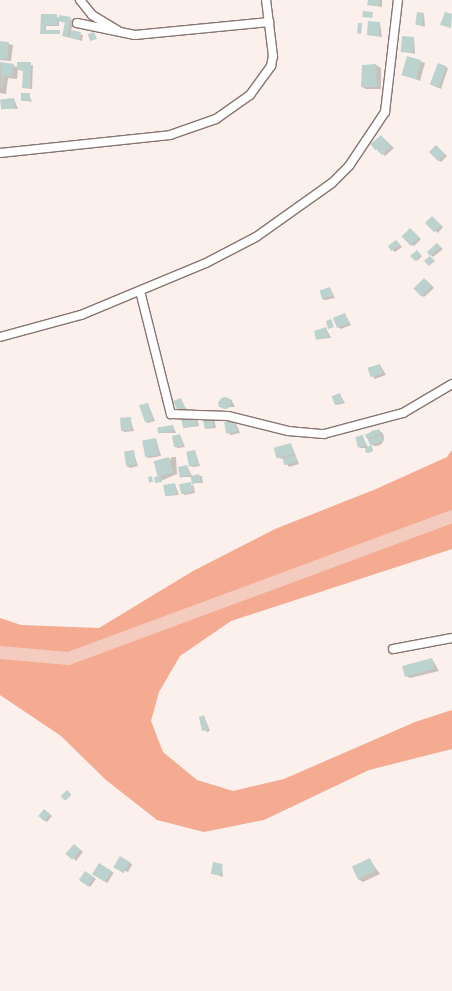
<!DOCTYPE html>
<html>
<head>
<meta charset="utf-8">
<style>
	body { margin:0 }
	#map { position:relative; width:452px; height:991px; overflow:hidden; background:#fcf0ec; font-family:Arial,sans-serif }
	div>[style] { position:absolute }
	.green>* { inset:0; background:#f5aa92 }
	.shadow>* { inset:0; background:#0003; transform-origin:0 0 }
	.round { border-radius:50% }
	.river>* { height:13px; margin:-6.5px; padding:0 6.5px; transform-origin:6.5px; border-radius:6.5px; background:#f4ccbf }
	.building>* { inset:0; background:#bcd2ce; transform-origin:0 0 }
	.roads { filter:drop-shadow(1px 0 #87756f) drop-shadow(-1px 0 #87756f) drop-shadow(0 1px #87756f) drop-shadow(0 -1px #87756f) }
	.minor>* { height:8px; margin:-4px; padding:0 4px; transform-origin:4px; border-radius:4px; background:#fff }
	span { translate:-50% -50%; white-space:nowrap; text-align:center; line-height:1.15; -webkit-text-stroke:3px #fcf0ec; paint-order:stroke }
</style>
</head>
<body>
<div id="map">
	<div class="green">
		<i style="clip-path:polygon(452px 450px,452px 549px,231px 621px,180px 656px,159px 692px,151px 721px,163px 752px,197px 780px,233px 791px,284px 779px,415px 722px,452px 710px,452px 749px,369px 770px,264px 820px,204px 832px,157px 820px,106px 780px,61px 736px,0 695px,0 618px,21px 625px,99px 628px,193px 571px,275px 529px,376px 489px,447px 457px)"></i>
	</div>
	<div class="shadow">
		<i style="clip-path:polygon(369px 0,382px 0,382px 7px,368px 5px)"></i>
		<i style="clip-path:polygon(424px 14px,425px 27px,416px 24px)"></i>
		<i style="clip-path:polygon(42px 15px,74px 20px,71px 31px,83px 35px,82px 41px,63px 36px,66px 23px,59px 21px,59px 26px,46px 26px,46px 31px,60px 34px,42px 34px)"></i>
		<i style="clip-path:polygon(380px 23px,382px 37px,368px 35px)"></i>
		<i style="clip-path:polygon(362px 24px,361px 34px,359px 33px)"></i>
		<i style="clip-path:polygon(414px 38px,415px 54px,401px 51px)"></i>
		<i style="clip-path:polygon(0 42px,13px 45px,11px 61px,0 60px)"></i>
		<i style="clip-path:polygon(408px 57px,425px 63px,420px 81px,403px 74px)"></i>
		<i style="clip-path:polygon(0 63px,18px 67px,33px 65px,32px 89px,23px 88px,24px 71px,18px 70px,17px 79px,8px 78px,6px 94px,0 93px)"></i>
		<i style="clip-path:polygon(376px 65px,381px 68px,381px 89px,366px 89px,362px 87px,363px 66px)"></i>
		<i style="clip-path:polygon(445px 67px,448px 68px,441px 89px,434px 86px)"></i>
		<i style="clip-path:polygon(29px 94px,32px 102px,22px 100px)"></i>
		<i style="clip-path:polygon(14px 99px,18px 109px,2px 108px,1px 100px)"></i>
		<i style="clip-path:polygon(381px 136px,394px 148px,385px 156px,372px 145px)"></i>
		<i style="clip-path:polygon(436px 146px,447px 156px,441px 162px,438px 160px)"></i>
		<i style="left:432px;top:217px;width:15px;height:8px;rotate:42deg"></i>
		<i style="clip-path:polygon(410px 229px,421px 239px,414px 246px,411px 245px)"></i>
		<i style="clip-path:polygon(397px 241px,402px 247px,395px 252px,389px 247px)"></i>
		<i style="clip-path:polygon(437px 244px,443px 249px,433px 257px,431px 255px)"></i>
		<i style="clip-path:polygon(418px 252px,422px 256px,417px 261px,416px 260px)"></i>
		<i style="clip-path:polygon(426px 280px,434px 288px,424px 297px,422px 296px)"></i>
		<i style="clip-path:polygon(330px 288px,335px 298px,325px 300px,322px 299px)"></i>
		<i style="clip-path:polygon(345px 314px,351px 325px,341px 329px,338px 327px)"></i>
		<i style="clip-path:polygon(326px 328px,331px 338px,317px 339px)"></i>
		<i style="clip-path:polygon(380px 365px,386px 375px,375px 379px,373px 378px)"></i>
		<i style="clip-path:polygon(340px 395px,345px 403px,337px 405px,335px 404px)"></i>
		<i style="clip-path:polygon(180px 399px,187px 410px,181px 412px,179px 411px)"></i>
		<i style="clip-path:polygon(231px 399px,235px 407px,219px 407px,218px 402px)"></i>
		<i style="clip-path:polygon(148px 404px,155px 421px,148px 423px,146px 422px)"></i>
		<i style="clip-path:polygon(197px 417px,199px 426px,183px 428px)"></i>
		<i style="clip-path:polygon(130px 418px,134px 431px,124px 432px,122px 430px)"></i>
		<i style="clip-path:polygon(203px 418px,214px 418px,216px 428px,205px 429px)"></i>
		<i style="clip-path:polygon(235px 421px,240px 433px,231px 435px,228px 433px)"></i>
		<i style="clip-path:polygon(173px 426px,176px 433px,159px 433px)"></i>
		<i class="round" style="left:368px;top:430px;width:16px;height:16px"></i>
		<i style="clip-path:polygon(180px 435px,185px 447px,178px 448px,175px 447px)"></i>
		<i style="clip-path:polygon(362px 436px,368px 447px,372px 446px,373px 451px,368px 453px,366px 448px,360px 448px)"></i>
		<i style="clip-path:polygon(156px 439px,161px 456px,149px 458px,146px 457px)"></i>
		<i style="clip-path:polygon(291px 444px,299px 464px,289px 467px,284px 459px,278px 458px)"></i>
		<i style="clip-path:polygon(133px 451px,138px 466px,130px 468px,127px 466px)"></i>
		<i style="clip-path:polygon(195px 451px,200px 466px,193px 467px,190px 466px)"></i>
		<i style="clip-path:polygon(172px 457px,176px 457px,177px 474px,156px 483px,160px 477px,157px 475px)"></i>
		<i style="clip-path:polygon(187px 466px,192px 476px,202px 476px,203px 483px,193px 483px,195px 493px,185px 495px,182px 493px,193px 485px,192px 477px,181px 477px)"></i>
		<i style="clip-path:polygon(175px 484px,179px 495px,166px 496px)"></i>
		<i style="clip-path:polygon(432px 659px,439px 671px,410px 678px,406px 676px)"></i>
		<i style="left:204px;top:716px;width:16px;height:4px;rotate:68deg"></i>
		<i style="clip-path:polygon(68px 792px,71px 795px,66px 800px,62px 796px)"></i>
		<i style="clip-path:polygon(47px 812px,52px 816px,47px 822px,44px 820px)"></i>
		<i style="clip-path:polygon(77px 847px,83px 852px,76px 861px,74px 859px)"></i>
		<i style="left:121px;top:858px;width:13px;height:9px;rotate:29deg"></i>
		<i style="clip-path:polygon(370px 860px,380px 874px,363px 882px,358px 879px)"></i>
		<i style="left:99px;top:864px;width:17px;height:12px;rotate:31deg"></i>
		<i style="clip-path:polygon(222px 865px,223px 877px,212px 873px)"></i>
		<i style="clip-path:polygon(88px 874px,96px 879px,90px 887px,80px 880px)"></i>
	</div>
	<div class="river">
		<i style="left:0;top:652px;width:68px;rotate:5deg"></i>
		<i style="left:68px;top:658px;width:409px;rotate:-20.3deg"></i>
	</div>
	<div class="building">
		<i style="clip-path:polygon(368px 0,380px 0,379px 6px,367px 5px)"></i>
		<i style="left:363px;top:11px;width:10px;height:6px;rotate:6deg"></i>
		<i style="left:417px;top:12px;width:7px;height:13px;rotate:8deg"></i>
		<i style="clip-path:polygon(445px 12px,452px 14px,451px 28px,440px 25px)"></i>
		<i style="clip-path:polygon(41px 14px,57px 14px,57px 25px,45px 25px,45px 30px,60px 30px,60px 34px,40px 34px)"></i>
		<i style="clip-path:polygon(59px 15px,71px 17px,67px 37px,62px 36px,65px 22px,58px 21px)"></i>
		<i style="left:368px;top:21px;width:12px;height:14px;rotate:5deg"></i>
		<i style="clip-path:polygon(358px 23px,362px 23px,360px 34px,357px 33px)"></i>
		<i style="left:71px;top:30px;width:10px;height:8px;rotate:11deg"></i>
		<i style="clip-path:polygon(94px 32px,97px 39px,90px 41px,88px 34px)"></i>
		<i style="left:402px;top:36px;width:12px;height:16px;rotate:5deg"></i>
		<i style="clip-path:polygon(0 41px,9px 42px,7px 59px,0 59px)"></i>
		<i style="left:407px;top:56px;width:15px;height:20px;rotate:16deg"></i>
		<i style="clip-path:polygon(0 62px,14px 64px,12px 77px,4px 76px,2px 92px)"></i>
		<i style="clip-path:polygon(17px 62px,31px 62px,30px 88px,22px 88px,23px 70px,17px 70px)"></i>
		<i style="left:438px;top:63px;width:9px;height:23px;rotate:21deg"></i>
		<i style="clip-path:polygon(376px 64px,377px 87px,361px 87px,362px 65px)"></i>
		<i style="left:21px;top:93px;width:9px;height:8px"></i>
		<i style="left:14px;top:98px;width:10px;height:14px;rotate:84deg"></i>
		<i style="left:381px;top:135px;width:8px;height:14px;rotate:50deg"></i>
		<i style="clip-path:polygon(387px 141px,391px 146px,382px 155px,377px 150px)"></i>
		<i style="left:436px;top:145px;width:13px;height:10px;rotate:45deg"></i>
		<i style="left:432px;top:216px;width:13px;height:10px;rotate:45deg"></i>
		<i style="left:410px;top:228px;width:13px;height:12px;rotate:45deg"></i>
		<i style="clip-path:polygon(396px 240px,400px 245px,391px 251px,388px 246px)"></i>
		<i style="clip-path:polygon(437px 243px,441px 247px,430px 256px,427px 252px)"></i>
		<i style="clip-path:polygon(417px 250px,421px 255px,415px 261px,410px 256px)"></i>
		<i style="clip-path:polygon(430px 256px,435px 261px,429px 266px,424px 261px)"></i>
		<i style="left:424px;top:278px;width:11px;height:15px;rotate:45deg"></i>
		<i style="left:330px;top:287px;width:9px;height:11px;rotate:72deg"></i>
		<i style="left:345px;top:313px;width:11px;height:13px;rotate:68deg"></i>
		<i style="clip-path:polygon(331px 319px,334px 327px,328px 329px,326px 321px)"></i>
		<i style="clip-path:polygon(326px 327px,329px 337px,316px 340px,314px 331px)"></i>
		<i style="left:380px;top:364px;width:10px;height:13px;rotate:73deg"></i>
		<i style="left:340px;top:393px;width:9px;height:9px;rotate:69deg"></i>
		<i class="round" style="left:219px;top:397px;width:12px;height:12px"></i>
		<i style="clip-path:polygon(181px 398px,185px 408px,178px 411px,173px 401px)"></i>
		<i style="clip-path:polygon(148px 403px,153px 420px,145px 422px,139px 405px)"></i>
		<i style="left:194px;top:414px;width:11px;height:14px;rotate:75deg"></i>
		<i style="left:211px;top:415px;width:12px;height:9px;rotate:76deg"></i>
		<i style="left:131px;top:417px;width:13px;height:11px;rotate:86deg"></i>
		<i style="left:235px;top:420px;width:12px;height:11px;rotate:81deg"></i>
		<i style="left:173px;top:425px;width:6px;height:16px;rotate:81deg"></i>
		<i style="left:379px;top:429px;width:5px;height:15px;rotate:68deg"></i>
		<i style="clip-path:polygon(180px 434px,183px 446px,174px 447px,172px 436px)"></i>
		<i style="left:363px;top:435px;width:11px;height:8px;rotate:75deg"></i>
		<i style="clip-path:polygon(381px 435px,383px 441px,370px 445px,368px 440px)"></i>
		<i style="left:156px;top:438px;width:17px;height:14px;rotate:80deg"></i>
		<i style="left:291px;top:443px;width:11px;height:18px;rotate:75deg"></i>
		<i style="clip-path:polygon(371px 445px,373px 451px,366px 453px,365px 448px)"></i>
		<i style="left:134px;top:450px;width:15px;height:10px;rotate:82deg"></i>
		<i style="left:195px;top:450px;width:15px;height:9px;rotate:79deg"></i>
		<i style="left:295px;top:455px;width:7px;height:13px;rotate:74deg"></i>
		<i style="left:169px;top:457px;width:16px;height:16px;rotate:75deg"></i>
		<i style="clip-path:polygon(187px 465px,190px 475px,180px 478px,178px 467px)"></i>
		<i style="left:199px;top:474px;width:8px;height:9px;rotate:76deg"></i>
		<i style="left:152px;top:476px;width:6px;height:4px;rotate:81deg"></i>
		<i style="left:161px;top:476px;width:6px;height:7px;rotate:81deg"></i>
		<i style="left:191px;top:482px;width:10px;height:12px;rotate:79deg"></i>
		<i style="left:175px;top:483px;width:11px;height:12px;rotate:80deg"></i>
		<i style="left:432px;top:658px;width:11px;height:31px;rotate:75deg"></i>
		<i style="clip-path:polygon(204px 715px,208px 730px,202px 731px,199px 717px)"></i>
		<i style="left:67px;top:790px;width:6px;height:9px;rotate:45deg"></i>
		<i style="left:44px;top:809px;width:8px;height:9px;rotate:40deg"></i>
		<i style="left:74px;top:844px;width:9px;height:13px;rotate:41deg"></i>
		<i style="left:120px;top:856px;width:12px;height:13px;rotate:31deg"></i>
		<i style="left:370px;top:858px;width:14px;height:20px;rotate:65deg"></i>
		<i style="left:213px;top:862px;width:10px;height:12px;rotate:11deg"></i>
		<i style="left:99px;top:863px;width:15px;height:13px;rotate:32deg"></i>
		<i style="left:85px;top:871px;width:11px;height:11px;rotate:34deg"></i>
	</div>
	<div class="roads">
		<div class="minor">
			<i style="left:80px;top:0;width:19px;rotate:51deg"></i>
			<i style="left:92px;top:15px;width:29px;rotate:31deg"></i>
			<i style="left:77px;top:23px;width:59px;rotate:11.7deg"></i>
			<i style="left:135px;top:35px;width:135px;rotate:-5.5deg"></i>
			<i style="left:0;top:153px;width:171px;rotate:-6deg"></i>
			<i style="left:170px;top:135px;width:49px;rotate:-19.2deg"></i>
			<i style="left:216px;top:119px;width:42px;rotate:-35.2deg"></i>
			<i style="left:250px;top:95px;width:36px;rotate:-54deg"></i>
			<i style="left:271px;top:66px;width:10px;rotate:-79deg"></i>
			<i style="left:273px;top:56px;width:56px;rotate:-97.1deg"></i>
			<i style="left:140px;top:291px;width:127px;rotate:75.9deg"></i>
			<i style="left:171px;top:414px;width:57px;rotate:2deg"></i>
			<i style="left:228px;top:416px;width:62px;rotate:14deg"></i>
			<i style="left:288px;top:431px;width:36px;rotate:5deg"></i>
			<i style="left:324px;top:434px;width:82px;rotate:-14.9deg"></i>
			<i style="left:403px;top:413px;width:57px;rotate:-30.6deg"></i>
			<i style="left:0;top:337px;width:84px;rotate:-15.2deg"></i>
			<i style="left:81px;top:315px;width:135px;rotate:-22.6deg"></i>
			<i style="left:206px;top:263px;width:56px;rotate:-27.5deg"></i>
			<i style="left:256px;top:237px;width:93px;rotate:-35.4deg"></i>
			<i style="left:332px;top:183px;width:24px;rotate:-45deg"></i>
			<i style="left:349px;top:166px;width:65px;rotate:-56.3deg"></i>
			<i style="left:385px;top:112px;width:113px;rotate:-83.4deg"></i>
			<i style="left:393px;top:649px;width:60px;rotate:-10.6deg"></i>
		</div>
	</div>
</div>
</body>
</html>
